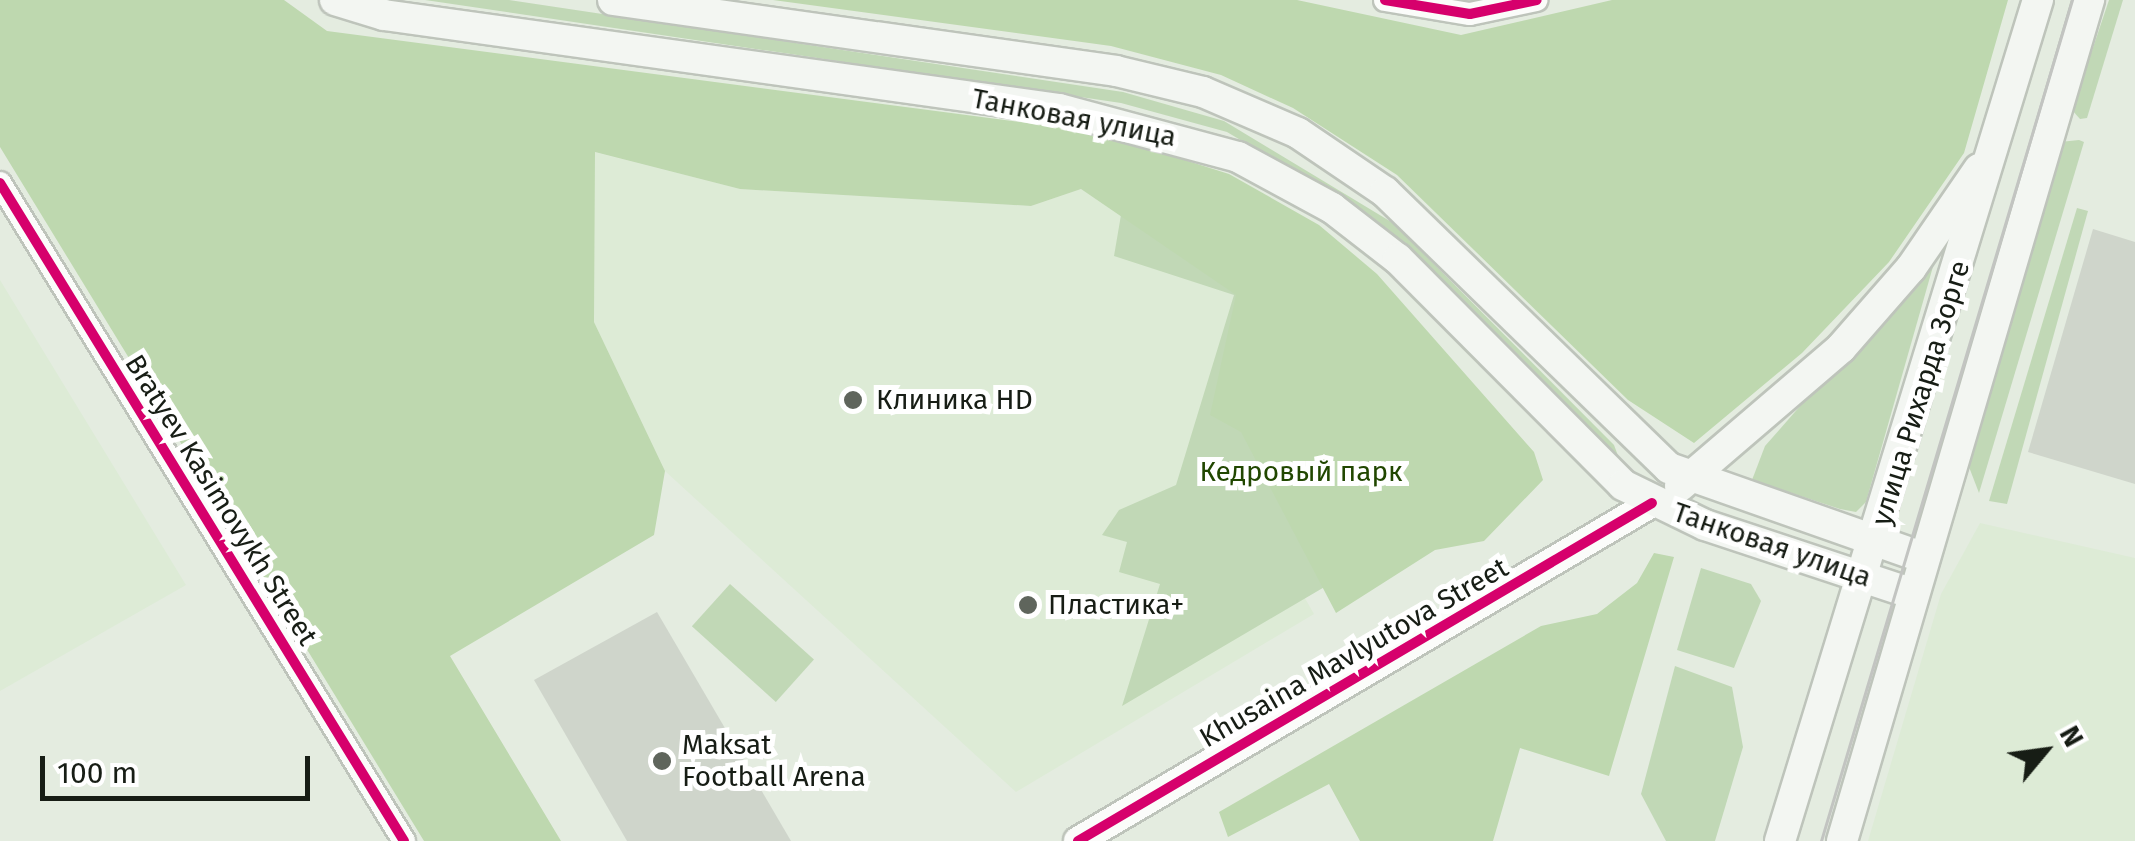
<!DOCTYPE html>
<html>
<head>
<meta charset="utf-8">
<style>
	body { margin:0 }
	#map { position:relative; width:2135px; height:841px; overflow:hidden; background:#e4ece0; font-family:"Fira Sans",sans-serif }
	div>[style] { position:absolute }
	.built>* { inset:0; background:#ddebd6 }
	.green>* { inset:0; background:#c1d8b6; transform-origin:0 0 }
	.forest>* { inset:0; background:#bed8af }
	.building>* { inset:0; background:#cfd5cb }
	.roads { filter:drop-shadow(2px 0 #bec4bb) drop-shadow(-2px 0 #bec4bb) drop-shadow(0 2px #bec4bb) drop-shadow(0 -2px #bec4bb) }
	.minor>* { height:22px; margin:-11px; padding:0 11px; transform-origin:11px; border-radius:11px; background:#fbfcfa }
	.tertiary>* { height:28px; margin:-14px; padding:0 14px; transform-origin:14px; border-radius:14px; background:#fbfcfa }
	.secondary>* { height:30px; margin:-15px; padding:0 15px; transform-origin:15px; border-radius:15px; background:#f3f6f2 }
	.tram>* { height:2.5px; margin:-1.25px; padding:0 1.25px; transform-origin:1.25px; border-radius:1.25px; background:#c2c4c1 }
	.cycleway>* { height:10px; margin:-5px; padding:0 5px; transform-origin:5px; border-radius:5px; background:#d6006c }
	.dots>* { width:28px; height:28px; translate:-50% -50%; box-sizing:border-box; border:5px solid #fff; border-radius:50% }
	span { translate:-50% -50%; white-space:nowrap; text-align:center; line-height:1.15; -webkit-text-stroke:10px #fff; paint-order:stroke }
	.street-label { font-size:28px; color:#171d15 }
	.poi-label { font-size:28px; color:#171d15 }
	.left { translate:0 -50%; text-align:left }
	.park-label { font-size:28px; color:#214700 }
	.north { position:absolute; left:1995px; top:701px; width:100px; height:100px; -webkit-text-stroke:8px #fff; paint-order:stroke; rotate:61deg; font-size:28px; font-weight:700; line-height:40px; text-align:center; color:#171d15 }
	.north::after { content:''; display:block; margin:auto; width:35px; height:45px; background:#171d15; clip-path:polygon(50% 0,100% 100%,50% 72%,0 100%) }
	.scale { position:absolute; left:40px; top:756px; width:270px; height:45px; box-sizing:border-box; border:5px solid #171d15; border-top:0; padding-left:12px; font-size:30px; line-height:35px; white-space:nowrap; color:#171d15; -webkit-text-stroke:8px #fff; paint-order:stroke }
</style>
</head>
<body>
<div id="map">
	<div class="built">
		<i style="clip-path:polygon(594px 152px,740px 189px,1031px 206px,1081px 189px,1236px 295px,1207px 428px,1314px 614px,1016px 792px,665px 471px,594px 322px)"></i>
		<i style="clip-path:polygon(0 280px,186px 585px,0 691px)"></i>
		<i style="clip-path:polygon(1980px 523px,2135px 558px,2135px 841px,1868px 841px,1941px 594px)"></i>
	</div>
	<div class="green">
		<i style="clip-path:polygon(425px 0,509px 0,1123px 92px,1224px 121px,1393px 223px,1614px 445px,1620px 461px,1345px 202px,1227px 132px,1121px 103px)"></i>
		<i style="clip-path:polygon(2109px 0,2123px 0,2087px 118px,2080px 119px,2072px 110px)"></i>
		<i style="clip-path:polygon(2079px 140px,2084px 142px,1979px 493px,1969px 467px,1990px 377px,2060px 142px)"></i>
		<i style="clip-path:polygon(2077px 208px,2088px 211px,2007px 504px,1989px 501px)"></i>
		<i style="clip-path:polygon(1122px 209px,1240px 285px,1418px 532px,1122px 706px,1160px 584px,1119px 572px,1127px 542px,1102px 535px,1119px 510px,1176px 485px,1234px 295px,1114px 256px)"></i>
		<i style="clip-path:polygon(1938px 249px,1866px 502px,1856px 512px,1840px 509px,1752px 480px,1765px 446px)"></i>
		<i style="clip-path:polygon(1701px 568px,1751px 584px,1761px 601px,1734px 668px,1677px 650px)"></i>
		<i style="left:730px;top:584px;width:113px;height:57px;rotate:42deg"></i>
		<i style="clip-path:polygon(1675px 666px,1732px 687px,1743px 747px,1715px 841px,1666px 841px,1641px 794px)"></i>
	</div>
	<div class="forest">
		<i style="clip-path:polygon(0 0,284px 0,327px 31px,1096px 132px,1229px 174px,1319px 225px,1377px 274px,1534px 452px,1543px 480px,1484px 541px,1435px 550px,1336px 613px,1241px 432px,1210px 415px,1236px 295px,1081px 189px,1031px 206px,740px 189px,595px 152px,594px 322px,665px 471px,654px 535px,450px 656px,561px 841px,424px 841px,0 147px)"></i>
		<i style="clip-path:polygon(773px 0,1297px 0,1461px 35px,1612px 0,2008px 0,1964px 153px,1889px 262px,1802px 353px,1694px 443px,1628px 400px,1397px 175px,1293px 108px,1221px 75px,1111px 46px)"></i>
		<i style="clip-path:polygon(1654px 553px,1674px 557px,1609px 776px,1520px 748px,1493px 841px,1360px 841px,1329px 784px,1228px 837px,1219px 812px,1541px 626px,1597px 614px,1637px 583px)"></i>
	</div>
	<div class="building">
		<i style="clip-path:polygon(2093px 229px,2135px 242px,2135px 484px,2028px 452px)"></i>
		<i style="clip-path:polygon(657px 612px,791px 841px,627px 841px,534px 680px)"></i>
	</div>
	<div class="roads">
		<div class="minor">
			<i style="left:1385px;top:0;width:86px;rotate:9.4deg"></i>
			<i style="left:1470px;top:14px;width:68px;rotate:-11.8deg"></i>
			<i style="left:0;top:183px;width:772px;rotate:58.45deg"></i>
		</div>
		<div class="tertiary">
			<i style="left:1078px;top:841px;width:666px;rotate:-30.49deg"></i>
		</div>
		<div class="secondary">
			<i style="left:335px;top:0;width:51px;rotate:17deg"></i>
			<i style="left:384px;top:15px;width:682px;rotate:7.93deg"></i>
			<i style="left:1059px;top:109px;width:185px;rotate:15deg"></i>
			<i style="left:1238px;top:157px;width:107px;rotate:28.5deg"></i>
			<i style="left:1332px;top:208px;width:83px;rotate:37.7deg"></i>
			<i style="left:1398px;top:259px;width:319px;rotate:45.1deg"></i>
			<i style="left:1623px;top:485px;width:91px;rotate:26deg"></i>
			<i style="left:1705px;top:525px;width:220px;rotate:18.3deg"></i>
			<i style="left:613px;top:0;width:508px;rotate:8.03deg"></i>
			<i style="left:1116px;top:71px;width:89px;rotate:13.6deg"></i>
			<i style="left:1203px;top:92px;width:103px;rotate:23.3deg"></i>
			<i style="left:1298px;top:133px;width:105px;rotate:34.1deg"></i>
			<i style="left:1385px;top:192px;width:396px;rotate:44.2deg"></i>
			<i style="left:1669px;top:468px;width:271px;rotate:19.4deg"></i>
			<i style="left:1680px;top:486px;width:212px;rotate:-40.6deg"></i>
			<i style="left:1841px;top:348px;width:106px;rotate:-48.8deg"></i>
			<i style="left:1911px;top:268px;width:120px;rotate:-55.5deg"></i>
			<i style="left:1780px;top:841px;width:880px;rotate:-72.95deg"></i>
			<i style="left:1842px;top:841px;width:877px;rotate:-73.63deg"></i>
		</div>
	</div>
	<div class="tram">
		<i style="left:1821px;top:841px;width:878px;rotate:-73.38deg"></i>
	</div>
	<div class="cycleway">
		<i style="left:1385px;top:0;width:86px;rotate:9.4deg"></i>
		<i style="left:1470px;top:14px;width:68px;rotate:-11.8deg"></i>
		<i style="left:0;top:183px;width:772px;rotate:58.45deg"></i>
		<i style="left:1078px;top:841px;width:666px;rotate:-30.49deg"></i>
	</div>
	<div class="dots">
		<i style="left:853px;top:400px;background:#5f655c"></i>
		<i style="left:1028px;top:605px;background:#5f655c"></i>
		<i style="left:662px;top:761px;background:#5f655c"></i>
	</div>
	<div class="street-label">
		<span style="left:1074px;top:118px;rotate:11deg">Танковая улица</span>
		<span style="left:1921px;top:393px;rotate:-73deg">улица Рихарда Зорге</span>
		<span style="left:221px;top:500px;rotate:58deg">Bratyev Kasimovykh Street</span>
		<span style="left:1772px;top:545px;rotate:19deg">Танковая улица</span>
		<span style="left:1354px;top:653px;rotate:-30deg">Khusaina Mavlyutova Street</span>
	</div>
	<div class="poi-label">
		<span class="left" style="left:876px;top:400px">Клиника HD</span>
		<span class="left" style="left:1048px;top:605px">Пластика+</span>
		<span class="left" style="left:682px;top:761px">Maksat<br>Football Arena</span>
	</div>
	<div class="park-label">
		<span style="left:1301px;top:472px">Кедровый парк</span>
	</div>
	<div class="north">N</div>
	<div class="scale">100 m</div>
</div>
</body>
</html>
